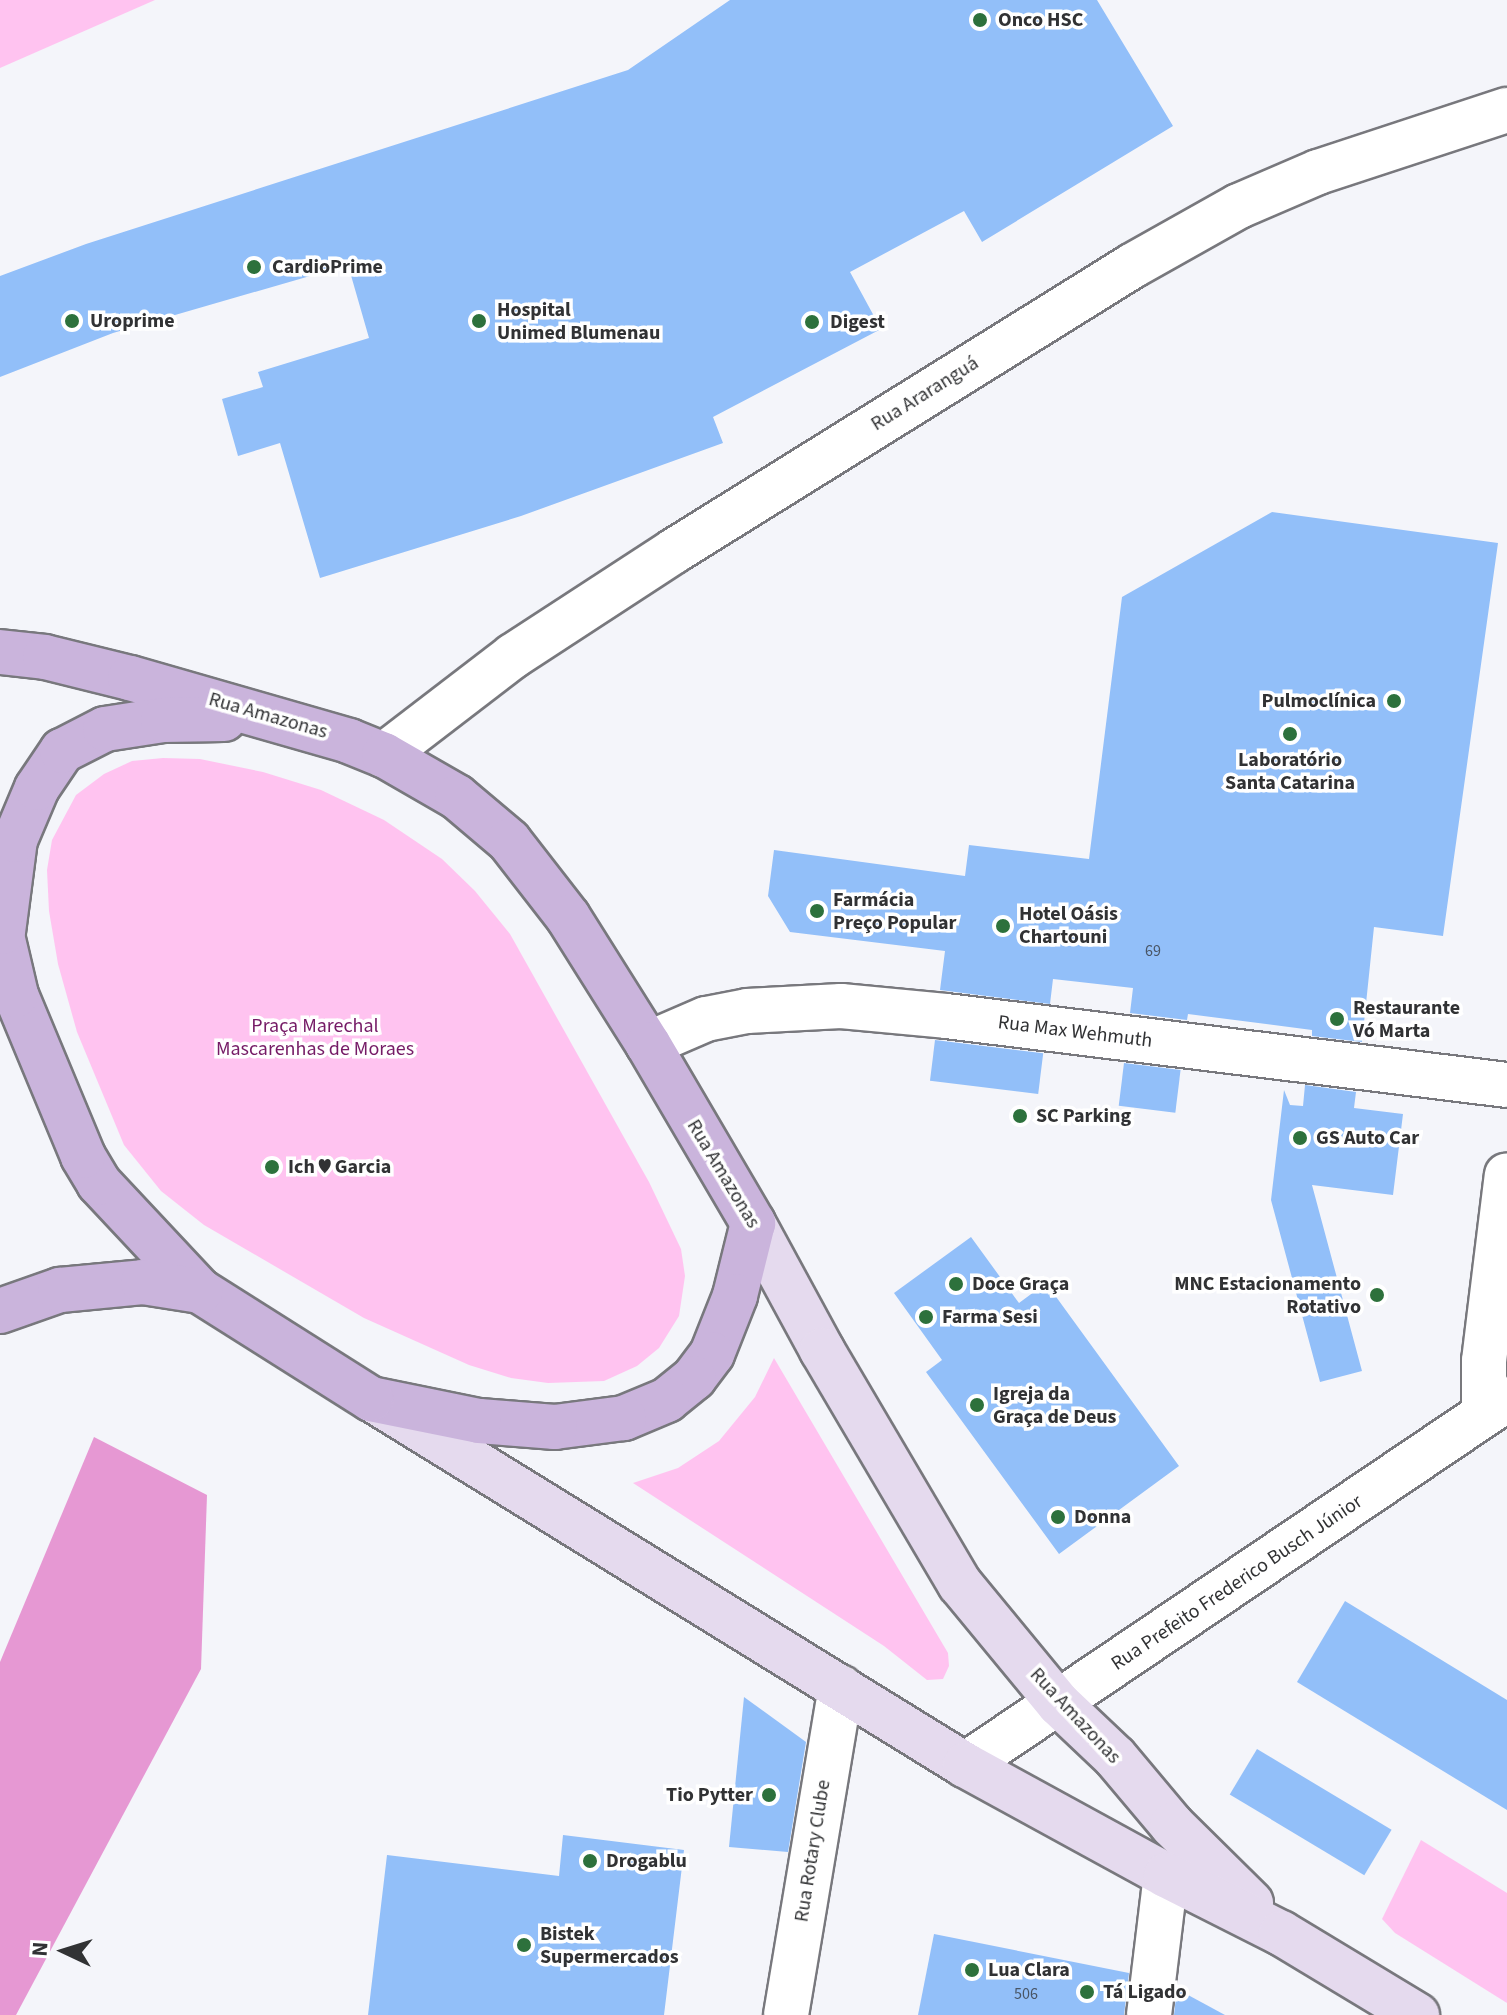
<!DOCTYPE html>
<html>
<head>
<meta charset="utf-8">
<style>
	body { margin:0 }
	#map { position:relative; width:1507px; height:2015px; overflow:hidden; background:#f4f5fa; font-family:"Source Sans 3",sans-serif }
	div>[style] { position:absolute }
	.green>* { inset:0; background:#ffc3f0 }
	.forest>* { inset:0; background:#e698d3 }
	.building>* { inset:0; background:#92bff9; transform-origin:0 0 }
	.roads { filter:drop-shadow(2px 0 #78787d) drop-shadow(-2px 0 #78787d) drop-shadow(0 2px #78787d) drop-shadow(0 -2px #78787d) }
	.minor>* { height:44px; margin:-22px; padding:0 22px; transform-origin:22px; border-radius:22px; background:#fff }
	.secondary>* { height:44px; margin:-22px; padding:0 22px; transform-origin:22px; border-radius:22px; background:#e5daee }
	.primary>* { height:44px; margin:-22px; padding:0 22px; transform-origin:22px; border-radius:22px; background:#cab4dc }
	.dots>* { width:22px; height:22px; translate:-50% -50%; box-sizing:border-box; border:4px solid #fff; border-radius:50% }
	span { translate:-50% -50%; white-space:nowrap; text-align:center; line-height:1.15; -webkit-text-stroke:7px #fff; paint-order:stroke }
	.number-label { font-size:16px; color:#495565 }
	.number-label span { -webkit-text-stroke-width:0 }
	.poi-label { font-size:20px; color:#313234; font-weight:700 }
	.left { translate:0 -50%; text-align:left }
	.right { translate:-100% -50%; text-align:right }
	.street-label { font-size:20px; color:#313234 }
	.park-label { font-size:20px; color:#751b66 }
	.north { position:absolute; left:24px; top:1911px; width:80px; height:80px; -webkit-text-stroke:6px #fff; paint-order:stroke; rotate:274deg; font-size:22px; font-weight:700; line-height:32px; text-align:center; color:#313234 }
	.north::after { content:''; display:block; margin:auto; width:28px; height:36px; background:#313234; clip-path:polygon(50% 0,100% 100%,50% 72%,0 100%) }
</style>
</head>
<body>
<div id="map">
	<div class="green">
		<i style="clip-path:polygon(0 0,155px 0,0 68px)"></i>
		<i style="clip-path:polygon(163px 758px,200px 759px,263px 772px,321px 790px,384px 820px,442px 859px,475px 891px,510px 934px,649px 1182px,681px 1249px,685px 1276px,679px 1316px,659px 1348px,637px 1366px,604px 1381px,548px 1383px,511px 1378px,469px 1365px,364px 1318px,204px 1225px,161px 1191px,124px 1145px,77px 1032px,58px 964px,49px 911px,47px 870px,52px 840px,76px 795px,104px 774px,132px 761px)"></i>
		<i style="clip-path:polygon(774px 1358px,948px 1653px,949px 1666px,943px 1679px,927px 1680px,884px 1646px,633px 1483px,678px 1468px,719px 1441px,755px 1397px)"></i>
		<i style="clip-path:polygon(1421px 1840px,1507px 1893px,1507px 2003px,1395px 1933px,1382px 1919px)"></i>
	</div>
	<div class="forest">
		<i style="clip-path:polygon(94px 1437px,207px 1495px,201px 1669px,16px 2015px,0 2015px,0 1662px)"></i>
	</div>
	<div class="building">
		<i style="clip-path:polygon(730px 0,1097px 0,1173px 126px,982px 242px,964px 211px,850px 272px,881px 329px,713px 417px,723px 443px,521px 516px,320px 578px,280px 443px,238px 456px,222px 399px,263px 387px,258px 372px,369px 338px,348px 265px,113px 333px,0 377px,0 276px,86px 244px,628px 70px)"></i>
		<i style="clip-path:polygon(1272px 512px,1498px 543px,1443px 936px,1374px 927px,1362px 1042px,1312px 1036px,1312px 1030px,1188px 1014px,1187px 1020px,1130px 1013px,1133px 988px,1053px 979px,1050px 1004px,940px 990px,945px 951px,790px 932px,768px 896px,774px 850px,965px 876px,969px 845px,1089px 859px,1122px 597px)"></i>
		<i style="left:935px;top:1040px;width:109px;height:41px;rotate:7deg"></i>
		<i style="left:1124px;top:1063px;width:57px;height:43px;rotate:7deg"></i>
		<i style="clip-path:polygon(1305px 1085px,1356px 1092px,1354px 1108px,1403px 1114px,1393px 1195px,1312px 1185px,1362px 1371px,1320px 1382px,1271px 1200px,1284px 1090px,1290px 1105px,1303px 1106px)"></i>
		<i style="clip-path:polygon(971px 1237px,1019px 1303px,1046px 1283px,1179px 1466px,1059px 1554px,926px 1372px,942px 1360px,894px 1293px)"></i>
		<i style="clip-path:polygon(1345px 1601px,1507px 1700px,1507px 1810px,1297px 1682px)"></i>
		<i style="clip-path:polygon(744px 1697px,806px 1742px,788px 1852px,729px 1847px)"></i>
		<i style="left:1257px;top:1749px;width:157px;height:53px;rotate:31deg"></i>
		<i style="clip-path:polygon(563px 1835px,684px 1850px,664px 2015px,368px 2015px,387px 1855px,559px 1876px)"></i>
		<i style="clip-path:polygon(934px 1934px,1129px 1973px,1124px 2015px,918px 2015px)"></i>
		<i style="clip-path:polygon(1177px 1989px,1225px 2015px,1174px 2015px)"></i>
	</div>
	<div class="roads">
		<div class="minor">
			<i style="left:384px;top:755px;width:163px;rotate:-37.5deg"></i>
			<i style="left:513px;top:656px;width:192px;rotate:-33.1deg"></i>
			<i style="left:674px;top:551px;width:539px;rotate:-31.89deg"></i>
			<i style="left:1132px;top:266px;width:123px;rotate:-29.3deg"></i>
			<i style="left:1239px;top:206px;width:86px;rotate:-23.3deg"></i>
			<i style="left:1318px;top:172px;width:199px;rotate:-18.2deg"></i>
			<i style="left:648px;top:1044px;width:63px;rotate:-23.3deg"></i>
			<i style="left:706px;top:1019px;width:42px;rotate:-11deg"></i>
			<i style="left:747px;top:1011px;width:94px;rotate:-3deg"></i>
			<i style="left:841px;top:1006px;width:105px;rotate:5.4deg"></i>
			<i style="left:946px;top:1016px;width:565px;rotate:7.01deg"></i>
			<i style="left:1484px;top:1414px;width:53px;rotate:-90deg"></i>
			<i style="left:1484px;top:1361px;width:187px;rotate:-83deg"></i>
			<i style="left:965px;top:1765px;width:654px;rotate:-34.03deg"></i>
			<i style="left:786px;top:2015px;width:332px;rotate:-80.5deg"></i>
			<i style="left:1149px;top:2015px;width:141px;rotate:-83.1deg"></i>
		</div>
		<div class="secondary">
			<i style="left:753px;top:1223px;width:145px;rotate:61.5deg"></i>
			<i style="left:822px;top:1350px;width:272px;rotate:59.5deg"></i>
			<i style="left:960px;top:1584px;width:156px;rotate:50.5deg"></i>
			<i style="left:1059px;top:1704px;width:77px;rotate:43.4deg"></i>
			<i style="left:1115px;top:1757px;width:89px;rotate:50deg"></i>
			<i style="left:1172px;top:1825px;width:111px;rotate:44.6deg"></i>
			<i style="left:375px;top:1401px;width:693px;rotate:31.67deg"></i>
			<i style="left:965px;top:1765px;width:229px;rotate:28.7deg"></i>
			<i style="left:1166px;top:1875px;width:129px;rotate:26.8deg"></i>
			<i style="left:1281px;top:1933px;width:159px;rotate:31.1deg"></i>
		</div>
		<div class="primary">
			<i style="left:0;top:652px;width:45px;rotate:6.3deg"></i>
			<i style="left:45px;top:657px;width:88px;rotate:13.9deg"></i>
			<i style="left:130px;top:678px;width:228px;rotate:16deg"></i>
			<i style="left:349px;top:741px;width:38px;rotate:22deg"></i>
			<i style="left:384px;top:755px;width:84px;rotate:29.9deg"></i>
			<i style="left:457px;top:797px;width:68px;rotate:40.2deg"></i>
			<i style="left:509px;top:841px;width:96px;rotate:52.2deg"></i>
			<i style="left:568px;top:917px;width:150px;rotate:57.8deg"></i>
			<i style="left:648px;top:1044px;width:208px;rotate:59.6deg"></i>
			<i style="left:753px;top:1223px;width:75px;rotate:103.9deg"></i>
			<i style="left:735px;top:1296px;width:62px;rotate:111.6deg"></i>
			<i style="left:712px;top:1354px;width:30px;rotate:127deg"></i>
			<i style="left:694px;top:1378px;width:35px;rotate:141deg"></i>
			<i style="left:667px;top:1400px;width:47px;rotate:157.3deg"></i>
			<i style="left:624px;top:1418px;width:70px;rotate:172.6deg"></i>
			<i style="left:555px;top:1427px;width:76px;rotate:-175.5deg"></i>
			<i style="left:479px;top:1421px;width:110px;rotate:-168.5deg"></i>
			<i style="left:371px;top:1399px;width:202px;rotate:-147.7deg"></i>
			<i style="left:200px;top:1291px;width:148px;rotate:-133.1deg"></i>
			<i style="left:99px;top:1183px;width:31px;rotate:-121deg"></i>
			<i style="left:83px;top:1156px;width:174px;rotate:-112.6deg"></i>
			<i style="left:16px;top:995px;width:70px;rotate:-103.2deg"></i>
			<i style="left:3px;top:932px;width:93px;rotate:-82.6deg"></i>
			<i style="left:15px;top:840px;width:56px;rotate:-67.1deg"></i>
			<i style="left:37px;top:788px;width:45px;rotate:-56deg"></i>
			<i style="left:62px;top:751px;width:48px;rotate:-27.1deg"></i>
			<i style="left:105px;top:729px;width:59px;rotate:-8.8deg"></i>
			<i style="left:163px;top:720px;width:61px;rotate:-0.9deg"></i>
			<i style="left:0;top:1311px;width:64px;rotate:-19.3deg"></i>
			<i style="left:60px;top:1290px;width:83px;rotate:-5.5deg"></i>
			<i style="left:143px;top:1282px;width:58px;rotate:9deg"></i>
		</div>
	</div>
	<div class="dots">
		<i style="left:980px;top:20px;background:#2d713c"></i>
		<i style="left:254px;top:267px;background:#2d713c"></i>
		<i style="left:72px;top:321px;background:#2d713c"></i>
		<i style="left:479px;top:321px;background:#2d713c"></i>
		<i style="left:812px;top:322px;background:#2d713c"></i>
		<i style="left:1394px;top:701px;background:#2d713c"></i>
		<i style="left:1290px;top:734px;background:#2d713c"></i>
		<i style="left:817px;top:911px;background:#2d713c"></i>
		<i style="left:1003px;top:926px;background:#2d713c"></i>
		<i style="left:1337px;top:1019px;background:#2d713c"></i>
		<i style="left:1020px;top:1116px;background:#2d713c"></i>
		<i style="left:1300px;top:1138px;background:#2d713c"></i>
		<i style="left:272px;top:1167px;background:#2d713c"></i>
		<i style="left:956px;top:1284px;background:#2d713c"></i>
		<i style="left:1377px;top:1295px;background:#2d713c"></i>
		<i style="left:926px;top:1317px;background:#2d713c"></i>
		<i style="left:977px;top:1405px;background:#2d713c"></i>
		<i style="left:1058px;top:1517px;background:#2d713c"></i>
		<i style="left:769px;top:1795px;background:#2d713c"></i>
		<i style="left:590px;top:1861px;background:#2d713c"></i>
		<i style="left:524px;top:1945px;background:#2d713c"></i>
		<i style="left:972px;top:1970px;background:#2d713c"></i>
		<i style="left:1087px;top:1992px;background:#2d713c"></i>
	</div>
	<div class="number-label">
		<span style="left:1153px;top:951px">69</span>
		<span style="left:1026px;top:1994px">506</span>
	</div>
	<div class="poi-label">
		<span class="left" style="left:998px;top:20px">Onco HSC</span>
		<span class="left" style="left:272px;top:267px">CardioPrime</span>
		<span class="left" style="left:497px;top:322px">Hospital<br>Unimed Blumenau</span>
		<span class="left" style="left:90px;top:321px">Uroprime</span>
		<span class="left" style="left:830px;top:322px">Digest</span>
		<span class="right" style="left:1376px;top:701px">Pulmoclínica</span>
		<span style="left:1290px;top:772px">Laboratório<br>Santa Catarina</span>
		<span class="left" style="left:833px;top:912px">Farmácia<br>Preço Popular</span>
		<span class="left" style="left:1019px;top:926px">Hotel Oásis<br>Chartouni</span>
		<span class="left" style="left:1353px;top:1020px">Restaurante<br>Vó Marta</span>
		<span class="left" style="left:1036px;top:1116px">SC Parking</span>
		<span class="left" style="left:1316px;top:1138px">GS Auto Car</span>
		<span class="left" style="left:288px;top:1167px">Ich ♥ Garcia</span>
		<span class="left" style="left:972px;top:1284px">Doce Graça</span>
		<span class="right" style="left:1361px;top:1296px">MNC Estacionamento<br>Rotativo</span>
		<span class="left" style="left:942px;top:1317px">Farma Sesi</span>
		<span class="left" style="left:993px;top:1406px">Igreja da<br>Graça de Deus</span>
		<span class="left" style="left:1074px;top:1517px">Donna</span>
		<span class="right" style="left:753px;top:1795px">Tio Pytter</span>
		<span class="left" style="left:606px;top:1861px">Drogablu</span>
		<span class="left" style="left:540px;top:1946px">Bistek<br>Supermercados</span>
		<span class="left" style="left:988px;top:1970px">Lua Clara</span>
		<span class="left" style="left:1103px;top:1992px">Tá Ligado</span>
	</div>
	<div class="street-label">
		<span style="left:925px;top:394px;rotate:-32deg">Rua Araranguá</span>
		<span style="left:268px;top:716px;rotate:16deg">Rua Amazonas</span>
		<span style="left:1075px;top:1032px;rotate:7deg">Rua Max Wehmuth</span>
		<span style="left:723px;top:1174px;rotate:59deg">Rua Amazonas</span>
		<span style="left:1237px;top:1583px;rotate:-34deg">Rua Prefeito Frederico Busch Júnior</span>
		<span style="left:1075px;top:1716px;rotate:47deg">Rua Amazonas</span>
		<span style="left:813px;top:1851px;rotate:-81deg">Rua Rotary Clube</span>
	</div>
	<div class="park-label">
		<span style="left:315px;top:1038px">Praça Marechal<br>Mascarenhas de Moraes</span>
	</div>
	<div class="north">N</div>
</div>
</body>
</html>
